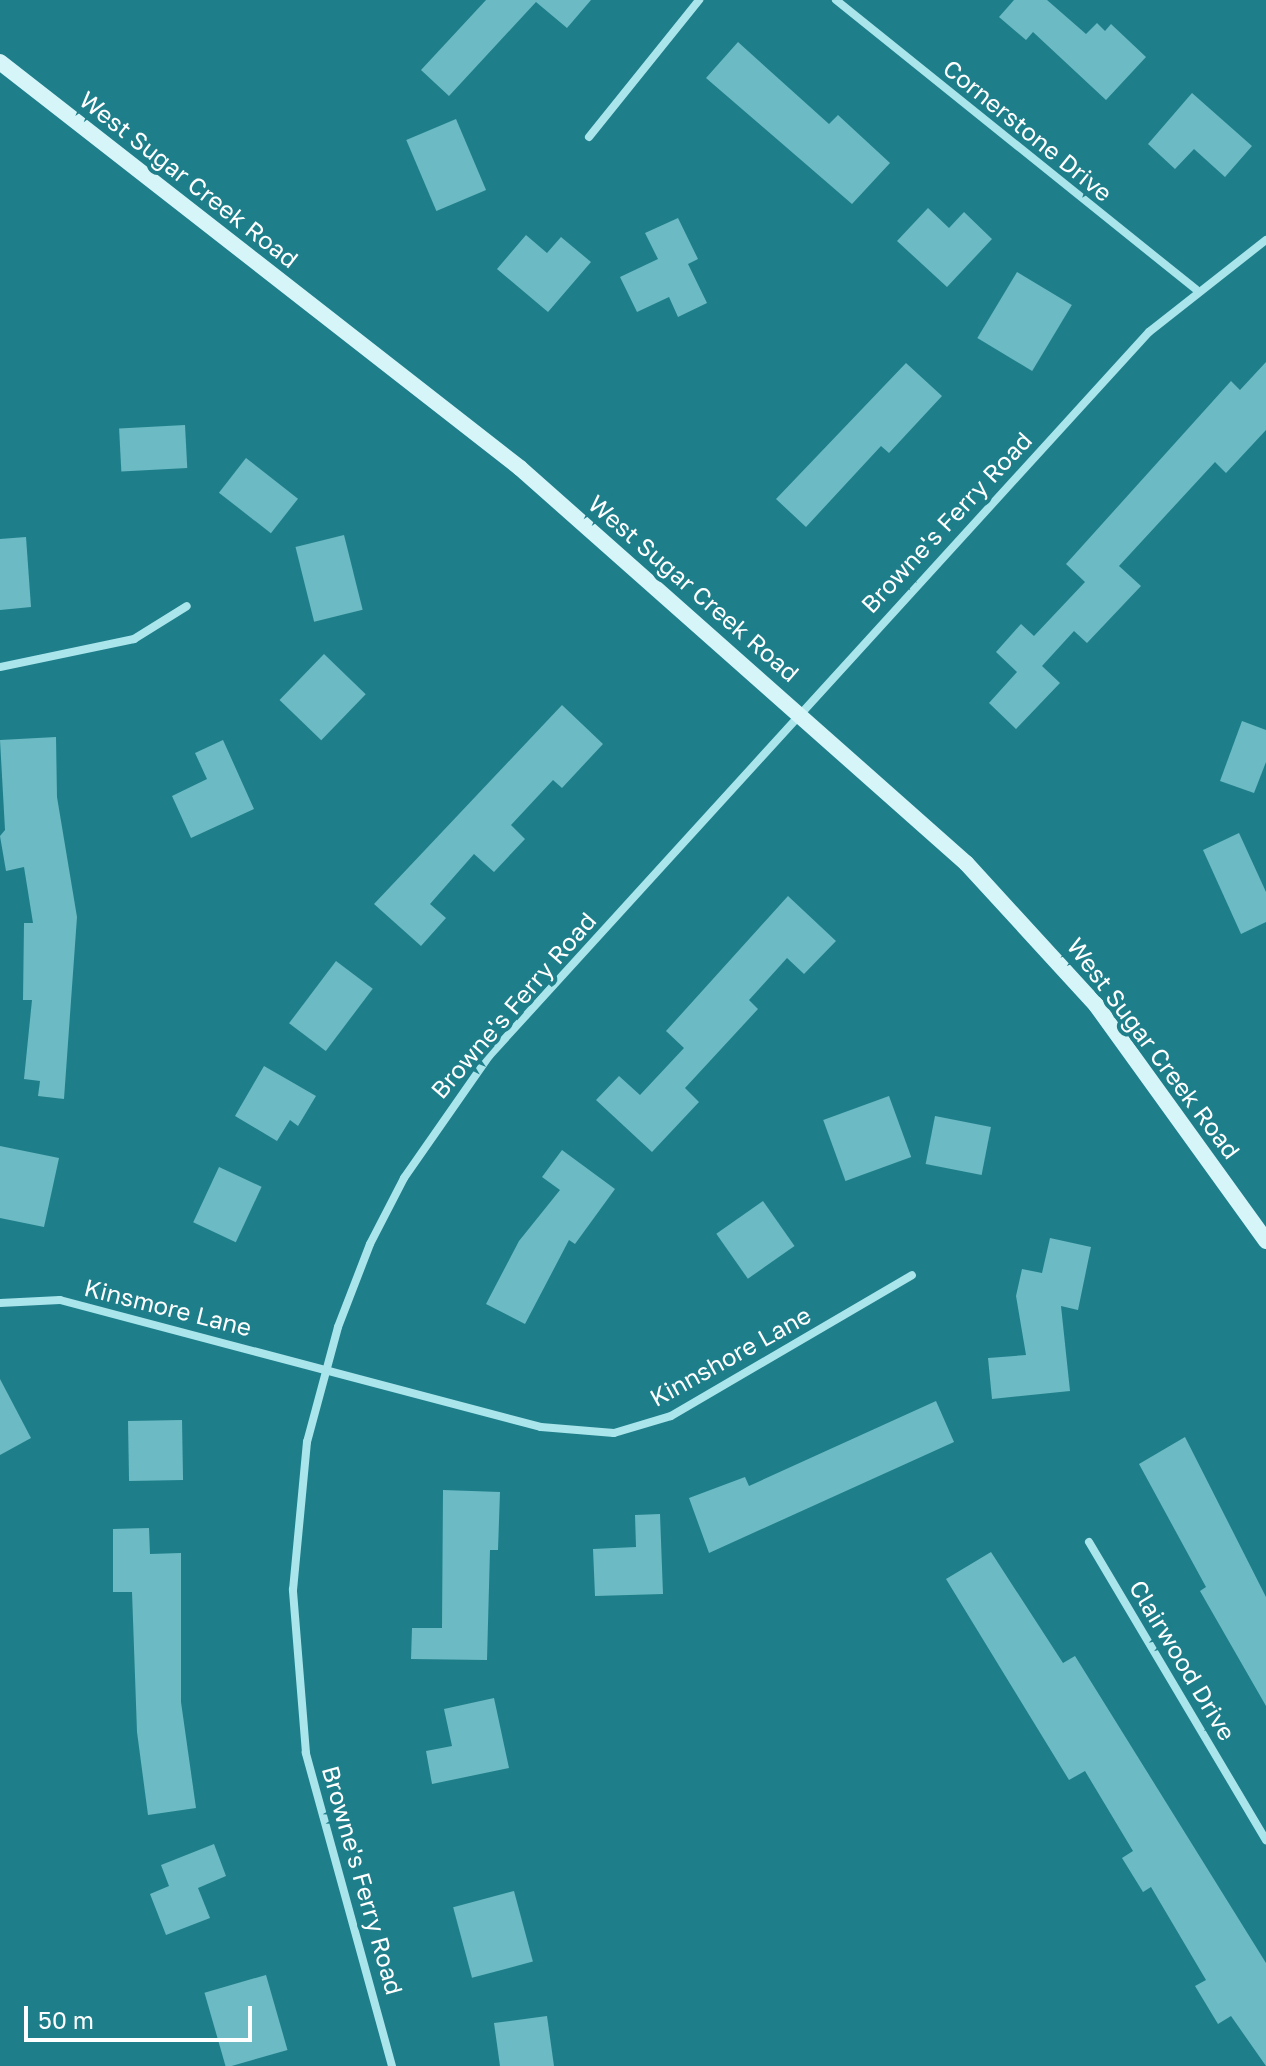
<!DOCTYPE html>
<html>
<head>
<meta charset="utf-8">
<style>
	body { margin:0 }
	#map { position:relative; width:1266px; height:2066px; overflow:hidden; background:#1e7f8b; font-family:"Golos Text",sans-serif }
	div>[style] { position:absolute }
	.building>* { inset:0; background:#6cbac3; transform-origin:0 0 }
	.minor>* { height:8px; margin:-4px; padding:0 4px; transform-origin:4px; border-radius:4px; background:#aae5ec }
	.secondary>* { height:16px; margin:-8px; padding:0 8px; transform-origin:8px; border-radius:8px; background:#d6f5f9 }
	span { translate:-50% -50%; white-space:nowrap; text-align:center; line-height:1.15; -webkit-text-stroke:8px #1e7f8b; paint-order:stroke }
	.street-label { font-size:24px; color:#fff }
	.scale { position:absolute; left:24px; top:2006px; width:228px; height:36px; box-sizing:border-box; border:4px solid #fff; border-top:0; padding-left:10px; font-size:24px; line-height:28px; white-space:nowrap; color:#fff; -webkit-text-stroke:6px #1e7f8b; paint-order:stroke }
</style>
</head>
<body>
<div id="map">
	<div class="building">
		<i style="clip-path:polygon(486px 0,591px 0,567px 28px,536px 2px,449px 96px,421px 70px)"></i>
		<i style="clip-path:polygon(1014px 0,1047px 0,1086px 34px,1097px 23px,1105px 31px,1111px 24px,1146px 57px,1106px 100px,1033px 32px,1026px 40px,999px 17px)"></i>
		<i style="clip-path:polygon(738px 42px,829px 124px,838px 115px,890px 163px,852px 204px,706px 78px)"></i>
		<i style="clip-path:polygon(1192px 93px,1252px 146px,1225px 177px,1194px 149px,1175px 169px,1148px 144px)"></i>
		<i style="left:456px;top:119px;width:77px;height:54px;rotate:67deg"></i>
		<i style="clip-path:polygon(928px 208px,949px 228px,964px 212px,992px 239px,947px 287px,897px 241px)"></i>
		<i style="clip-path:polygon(678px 218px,698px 259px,688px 264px,707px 303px,678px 317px,669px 297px,637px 312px,620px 277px,658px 259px,645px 233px)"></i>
		<i style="clip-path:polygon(526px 235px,547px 253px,561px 237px,591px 262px,548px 312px,497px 269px)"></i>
		<i style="left:1017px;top:272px;width:64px;height:77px;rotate:31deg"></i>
		<i style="clip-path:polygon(1266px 362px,1266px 430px,1226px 473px,1215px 462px,1119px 566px,1141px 586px,1087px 643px,1074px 631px,1042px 666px,1060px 683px,1016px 729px,989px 703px,1017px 672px,996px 652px,1021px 624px,1034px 636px,1085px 582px,1066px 564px,1231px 381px,1240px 390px)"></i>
		<i style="clip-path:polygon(906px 363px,942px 396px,889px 453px,881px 446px,806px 527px,776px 499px)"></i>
		<i style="left:185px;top:425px;width:43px;height:66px;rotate:87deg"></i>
		<i style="left:246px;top:458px;width:66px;height:44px;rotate:38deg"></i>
		<i style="left:344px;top:535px;width:77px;height:50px;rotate:76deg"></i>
		<i style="clip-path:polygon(26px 537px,31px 607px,0 610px,0 539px)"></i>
		<i style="left:324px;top:654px;width:58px;height:64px;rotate:44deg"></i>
		<i style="clip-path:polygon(562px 705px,603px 744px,562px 788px,553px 780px,511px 825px,525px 839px,494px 872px,474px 854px,430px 904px,446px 918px,421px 946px,374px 904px)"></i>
		<i style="clip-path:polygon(1242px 721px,1266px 730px,1266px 762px,1254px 793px,1220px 781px)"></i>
		<i style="clip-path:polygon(56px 737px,57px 797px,77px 917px,64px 1099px,38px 1096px,40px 1081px,24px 1079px,32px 1000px,23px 1000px,24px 923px,33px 923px,24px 867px,6px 871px,0 836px,5px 830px,0 740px)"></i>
		<i style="clip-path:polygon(223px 740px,254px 809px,191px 838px,172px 796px,207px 779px,195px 753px)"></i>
		<i style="clip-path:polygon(1239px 833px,1266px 892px,1266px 922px,1241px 934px,1203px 850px)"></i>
		<i style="clip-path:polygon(788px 896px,836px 941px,804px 974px,787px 958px,749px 1000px,758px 1009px,685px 1088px,699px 1102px,652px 1152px,596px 1100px,619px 1076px,640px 1095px,684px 1048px,666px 1031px)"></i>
		<i style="left:336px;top:961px;width:46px;height:78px;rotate:37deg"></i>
		<i style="clip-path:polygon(264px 1066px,316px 1096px,298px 1126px,290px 1120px,277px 1141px,235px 1116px)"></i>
		<i style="left:889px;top:1096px;width:65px;height:70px;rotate:70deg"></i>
		<i style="left:935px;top:1116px;width:57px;height:49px;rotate:11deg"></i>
		<i style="clip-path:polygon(0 1146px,59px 1158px,44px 1227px,0 1218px)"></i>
		<i style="clip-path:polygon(562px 1150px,615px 1189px,575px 1244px,569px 1240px,525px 1324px,486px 1304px,519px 1241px,560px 1190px,542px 1177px)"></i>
		<i style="left:219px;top:1167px;width:47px;height:61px;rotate:25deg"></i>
		<i style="left:763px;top:1201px;width:55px;height:57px;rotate:55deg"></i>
		<i style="clip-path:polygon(1050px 1238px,1091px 1247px,1078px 1310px,1061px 1306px,1070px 1391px,992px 1399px,988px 1358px,1026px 1355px,1016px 1296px,1022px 1269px,1042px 1273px)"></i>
		<i style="clip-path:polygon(0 1379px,31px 1438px,0 1455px)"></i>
		<i style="clip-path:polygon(936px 1401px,954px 1442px,709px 1553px,689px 1498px,745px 1477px,749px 1486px)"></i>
		<i style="left:182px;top:1420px;width:60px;height:54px;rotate:89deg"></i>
		<i style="clip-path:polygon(1185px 1437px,1266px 1597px,1266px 1706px,1200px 1591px,1206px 1587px,1139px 1464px)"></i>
		<i style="clip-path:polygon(443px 1490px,500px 1492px,498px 1550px,490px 1550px,487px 1660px,411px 1659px,412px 1628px,442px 1628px)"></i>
		<i style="clip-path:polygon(660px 1514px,663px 1594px,595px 1596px,593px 1549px,636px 1547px,635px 1515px)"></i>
		<i style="clip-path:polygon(149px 1528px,150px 1554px,181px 1553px,181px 1702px,196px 1808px,148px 1815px,137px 1732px,132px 1592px,113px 1592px,113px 1529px)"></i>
		<i style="clip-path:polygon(991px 1552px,1063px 1663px,1075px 1656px,1266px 1963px,1266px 2066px,1231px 2016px,1218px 2024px,1195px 1986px,1206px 1980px,1151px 1887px,1143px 1892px,1122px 1858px,1133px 1851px,1085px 1771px,1069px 1780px,946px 1579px)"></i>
		<i style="clip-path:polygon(494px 1698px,509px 1768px,432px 1784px,426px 1751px,452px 1746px,444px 1709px)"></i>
		<i style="clip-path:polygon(214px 1844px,226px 1876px,198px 1888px,210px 1918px,166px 1935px,150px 1894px,169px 1886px,161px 1865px)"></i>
		<i style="left:514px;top:1891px;width:73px;height:63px;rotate:75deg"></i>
		<i style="left:266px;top:1975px;width:78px;height:64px;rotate:74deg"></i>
		<i style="clip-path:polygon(547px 2016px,554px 2066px,500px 2066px,494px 2023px)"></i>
	</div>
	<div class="minor">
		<i style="left:836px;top:0;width:462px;rotate:38.8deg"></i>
		<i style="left:589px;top:137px;width:176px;rotate:-51.2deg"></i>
		<i style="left:0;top:667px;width:137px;rotate:-11.8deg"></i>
		<i style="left:134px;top:639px;width:62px;rotate:-31.9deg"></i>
		<i style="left:0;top:1303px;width:60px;rotate:-2.9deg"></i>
		<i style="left:60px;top:1300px;width:497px;rotate:14.8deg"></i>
		<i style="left:541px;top:1427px;width:73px;rotate:4.7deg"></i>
		<i style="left:614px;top:1433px;width:59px;rotate:-16.6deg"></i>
		<i style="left:671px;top:1416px;width:279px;rotate:-30.3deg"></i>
		<i style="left:1089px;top:1542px;width:347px;rotate:59.3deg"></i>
		<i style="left:392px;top:2066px;width:325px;rotate:-105.4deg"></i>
		<i style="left:306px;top:1753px;width:164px;rotate:-94.6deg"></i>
		<i style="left:293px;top:1590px;width:149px;rotate:-84.6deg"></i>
		<i style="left:307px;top:1442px;width:119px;rotate:-74.9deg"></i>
		<i style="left:338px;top:1327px;width:89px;rotate:-68.9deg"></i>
		<i style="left:370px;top:1244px;width:74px;rotate:-62.7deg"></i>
		<i style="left:404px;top:1178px;width:149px;rotate:-55.1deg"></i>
		<i style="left:489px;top:1056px;width:980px;rotate:-47.65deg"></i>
		<i style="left:1149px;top:332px;width:149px;rotate:-38.2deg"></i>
	</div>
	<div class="secondary">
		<i style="left:0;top:62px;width:660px;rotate:37.98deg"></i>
		<i style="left:520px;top:468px;width:596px;rotate:41.53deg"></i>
		<i style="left:966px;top:863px;width:193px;rotate:47.5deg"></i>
		<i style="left:1096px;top:1005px;width:291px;rotate:54.2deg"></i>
	</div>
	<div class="street-label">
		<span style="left:1028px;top:130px;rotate:39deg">Cornerstone Drive</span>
		<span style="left:189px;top:179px;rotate:38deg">West Sugar Creek Road</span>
		<span style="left:946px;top:522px;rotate:-47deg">Browne's Ferry Road</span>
		<span style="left:694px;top:588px;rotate:41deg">West Sugar Creek Road</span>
		<span style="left:513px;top:1005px;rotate:-49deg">Browne's Ferry Road</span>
		<span style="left:1154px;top:1048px;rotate:53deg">West Sugar Creek Road</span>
		<span style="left:168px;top:1307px;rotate:14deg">Kinsmore Lane</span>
		<span style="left:730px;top:1356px;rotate:-29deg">Kinnshore Lane</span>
		<span style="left:1183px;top:1660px;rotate:59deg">Clairwood Drive</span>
		<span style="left:363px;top:1880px;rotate:74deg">Browne's Ferry Road</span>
	</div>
	<div class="scale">50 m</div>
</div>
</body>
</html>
